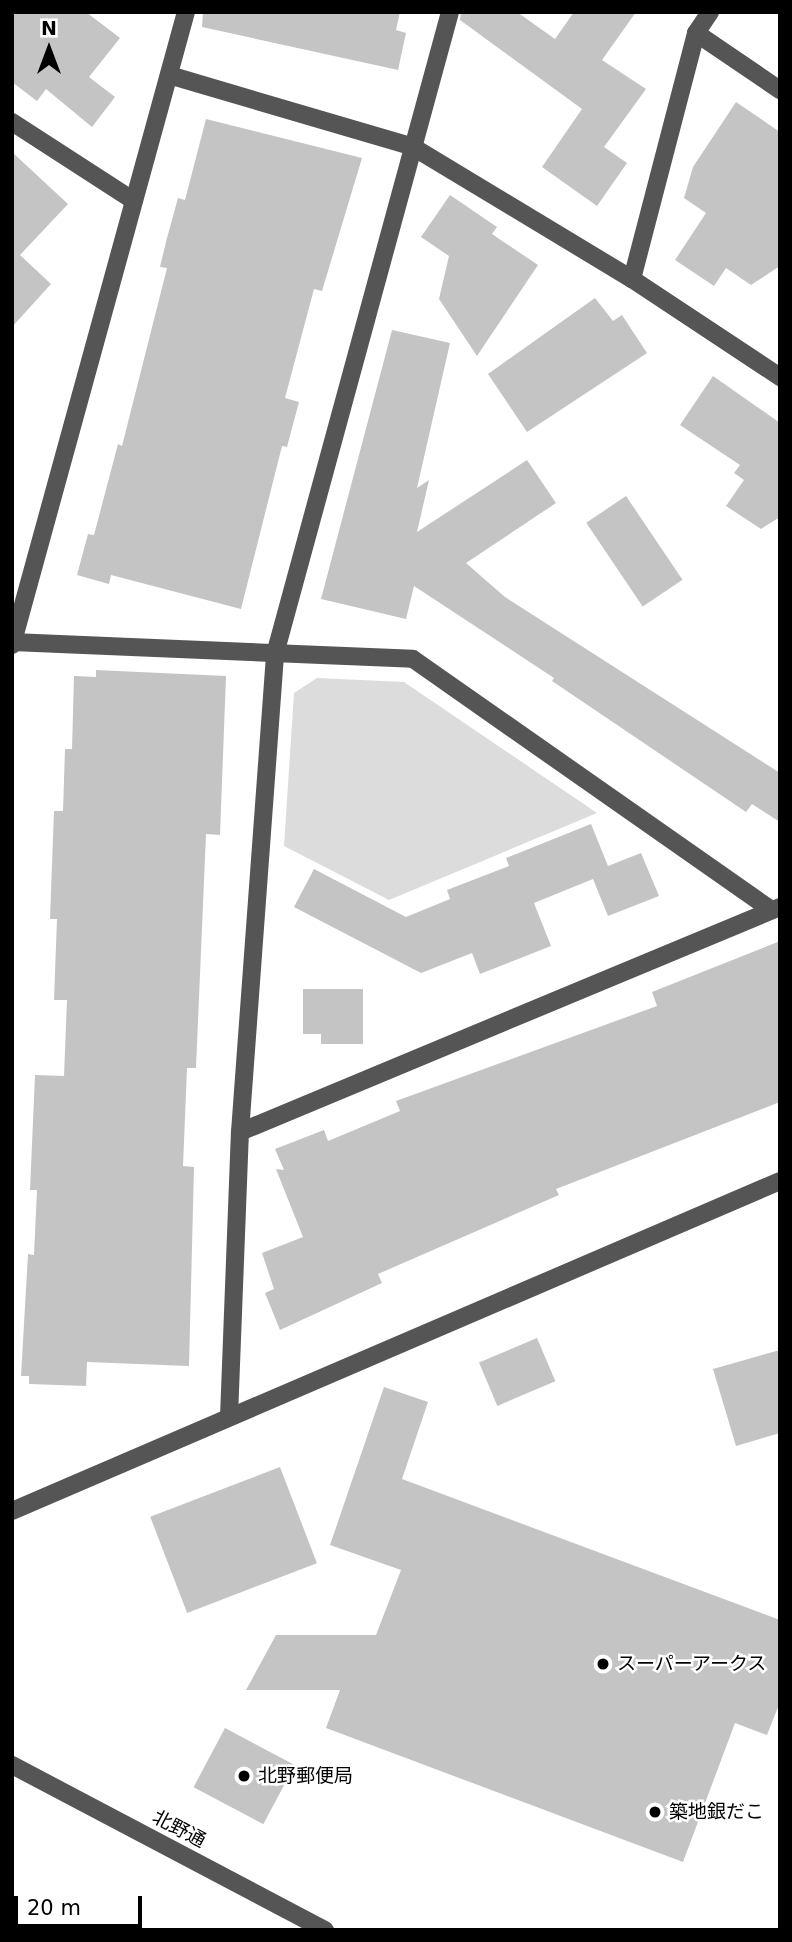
<!DOCTYPE html>
<html>
<head>
<meta charset="utf-8">
<style>
	body { margin:0 }
	#map { position:relative; width:792px; height:1942px; overflow:hidden; background:#fff; font-family:"DejaVu Sans","Noto Sans JP",sans-serif }
	div>[style] { position:absolute }
	.green>* { inset:0; background:#dcdcdc }
	.building>* { inset:0; background:#c4c4c4; transform-origin:0 0 }
	.minor>* { height:18px; margin:-9px; padding:0 9px; transform-origin:9px; border-radius:9px; background:#555 }
	.dots>* { width:19px; height:19px; translate:-50% -50%; box-sizing:border-box; border:4px solid #fff; border-radius:50% }
	span { translate:-50% -50%; white-space:nowrap; text-align:center; line-height:1.15; -webkit-text-stroke:5px #fff; paint-order:stroke }
	.poi-label { font-size:19px; color:#000 }
	.left { translate:0 -50%; text-align:left }
	.street-label { font-size:19px; color:#000 }
	.frame { position:absolute; inset:0; border:14px solid #000; pointer-events:none }
	.north { position:absolute; left:14px; top:14px; width:70px; height:70px; -webkit-text-stroke:5px #fff; paint-order:stroke; rotate:0deg; font-size:19px; font-weight:700; line-height:28px; text-align:center; color:#000 }
	.north::after { content:''; display:block; margin:auto; width:24px; height:32px; background:#000; clip-path:polygon(50% 0,100% 100%,50% 72%,0 100%) }
	.scale { position:absolute; left:14px; top:1896px; width:128px; height:32px; box-sizing:border-box; border:4px solid #000; border-top:0; padding-left:9px; font-size:21px; line-height:24px; white-space:nowrap; color:#000; -webkit-text-stroke:5px #fff; paint-order:stroke }
</style>
</head>
<body>
<div id="map">
	<div class="green">
		<i style="clip-path:polygon(317px 678px,404px 682px,597px 813px,389px 900px,284px 846px,294px 693px)"></i>
	</div>
	<div class="building">
		<i style="clip-path:polygon(12px 12px,86px 12px,120px 38px,89px 77px,115px 97px,92px 127px,46px 89px,37px 101px,12px 82px)"></i>
		<i style="clip-path:polygon(203px 12px,400px 12px,396px 30px,406px 33px,398px 70px,202px 27px)"></i>
		<i style="clip-path:polygon(461px 12px,517px 12px,555px 39px,574px 12px,636px 12px,602px 60px,646px 89px,604px 147px,627px 163px,597px 206px,542px 167px,582px 109px,460px 20px)"></i>
		<i style="clip-path:polygon(736px 102px,780px 132px,780px 266px,751px 285px,726px 268px,714px 286px,675px 260px,706px 213px,684px 198px,693px 167px)"></i>
		<i style="clip-path:polygon(206px 119px,362px 158px,322px 291px,314px 289px,285px 398px,299px 402px,287px 447px,282px 446px,241px 609px,111px 575px,109px 584px,77px 575px,88px 534px,94px 535px,118px 444px,122px 446px,167px 268px,160px 267px,167px 238px,178px 198px,185px 200px)"></i>
		<i style="clip-path:polygon(12px 152px,68px 204px,20px 255px,51px 284px,12px 327px)"></i>
		<i style="clip-path:polygon(450px 195px,497px 227px,492px 234px,538px 265px,477px 356px,439px 299px,449px 256px,421px 237px)"></i>
		<i style="clip-path:polygon(595px 298px,613px 321px,622px 315px,647px 353px,527px 432px,488px 374px)"></i>
		<i style="clip-path:polygon(392px 330px,450px 343px,417px 488px,429px 480px,417px 532px,527px 460px,556px 503px,466px 563px,505px 597px,780px 773px,780px 822px,752px 804px,746px 812px,552px 681px,554px 678px,414px 586px,406px 619px,321px 599px)"></i>
		<i style="clip-path:polygon(713px 376px,780px 423px,780px 517px,761px 529px,726px 506px,744px 480px,734px 473px,740px 465px,680px 425px)"></i>
		<i style="left:626px;top:496px;width:101px;height:48px;rotate:56deg"></i>
		<i style="clip-path:polygon(96px 670px,226px 676px,220px 835px,206px 834px,196px 1068px,187px 1068px,183px 1166px,194px 1167px,189px 1366px,87px 1362px,86px 1386px,29px 1384px,29px 1376px,21px 1376px,28px 1254px,34px 1255px,37px 1190px,30px 1190px,35px 1075px,64px 1076px,67px 1000px,54px 1000px,57px 919px,50px 919px,54px 811px,63px 811px,65px 749px,72px 749px,74px 676px,96px 677px)"></i>
		<i style="clip-path:polygon(591px 824px,608px 866px,641px 853px,659px 896px,608px 916px,593px 879px,534px 903px,551px 946px,480px 974px,472px 953px,421px 973px,294px 907px,314px 869px,406px 917px,450px 899px,447px 890px,509px 866px,506px 858px)"></i>
		<i style="clip-path:polygon(780px 941px,780px 1102px,556px 1189px,559px 1195px,378px 1274px,382px 1283px,280px 1330px,265px 1293px,274px 1289px,262px 1253px,303px 1237px,276px 1169px,284px 1170px,275px 1149px,324px 1130px,328px 1141px,400px 1111px,396px 1101px,657px 1006px,652px 992px)"></i>
		<i style="clip-path:polygon(303px 989px,363px 989px,363px 1044px,321px 1044px,321px 1034px,303px 1034px)"></i>
		<i style="left:537px;top:1338px;width:47px;height:63px;rotate:67deg"></i>
		<i style="clip-path:polygon(780px 1350px,780px 1433px,736px 1446px,713px 1369px)"></i>
		<i style="clip-path:polygon(384px 1387px,428px 1402px,402px 1479px,780px 1620px,780px 1702px,767px 1735px,735px 1723px,683px 1862px,326px 1728px,340px 1690px,246px 1690px,276px 1635px,376px 1635px,401px 1570px,330px 1545px)"></i>
		<i style="left:280px;top:1467px;width:103px;height:139px;rotate:69deg"></i>
		<i style="left:225px;top:1728px;width:79px;height:67px;rotate:28deg"></i>
	</div>
	<div class="minor">
		<i style="left:696px;top:33px;width:102px;rotate:34.2deg"></i>
		<i style="left:169px;top:75px;width:254px;rotate:16.4deg"></i>
		<i style="left:413px;top:147px;width:256px;rotate:31.1deg"></i>
		<i style="left:632px;top:279px;width:178px;rotate:33.5deg"></i>
		<i style="left:12px;top:122px;width:145px;rotate:32.9deg"></i>
		<i style="left:632px;top:279px;width:254px;rotate:-75.4deg"></i>
		<i style="left:696px;top:33px;width:25px;rotate:-56deg"></i>
		<i style="left:12px;top:642px;width:401px;rotate:2.4deg"></i>
		<i style="left:413px;top:659px;width:438px;rotate:35deg"></i>
		<i style="left:12px;top:645px;width:656px;rotate:-74.63deg"></i>
		<i style="left:240px;top:1132px;width:585px;rotate:-22.62deg"></i>
		<i style="left:229px;top:1417px;width:285px;rotate:-87.8deg"></i>
		<i style="left:240px;top:1132px;width:479px;rotate:-85.8deg"></i>
		<i style="left:275px;top:654px;width:665px;rotate:-74.75deg"></i>
		<i style="left:12px;top:1511px;width:836px;rotate:-23.25deg"></i>
		<i style="left:12px;top:1765px;width:354px;rotate:27.8deg"></i>
	</div>
	<div class="dots">
		<i style="left:603px;top:1664px;background:#000"></i>
		<i style="left:244px;top:1776px;background:#000"></i>
		<i style="left:655px;top:1812px;background:#000"></i>
	</div>
	<div class="poi-label">
		<span class="left" style="left:617px;top:1664px">スーパーアークス</span>
		<span class="left" style="left:258px;top:1776px">北野郵便局</span>
		<span class="left" style="left:669px;top:1812px">築地銀だこ</span>
	</div>
	<div class="street-label">
		<span style="left:179px;top:1829px;rotate:28deg">北野通</span>
	</div>
	<div class="frame"></div>
	<div class="north">N</div>
	<div class="scale">20 m</div>
</div>
</body>
</html>
